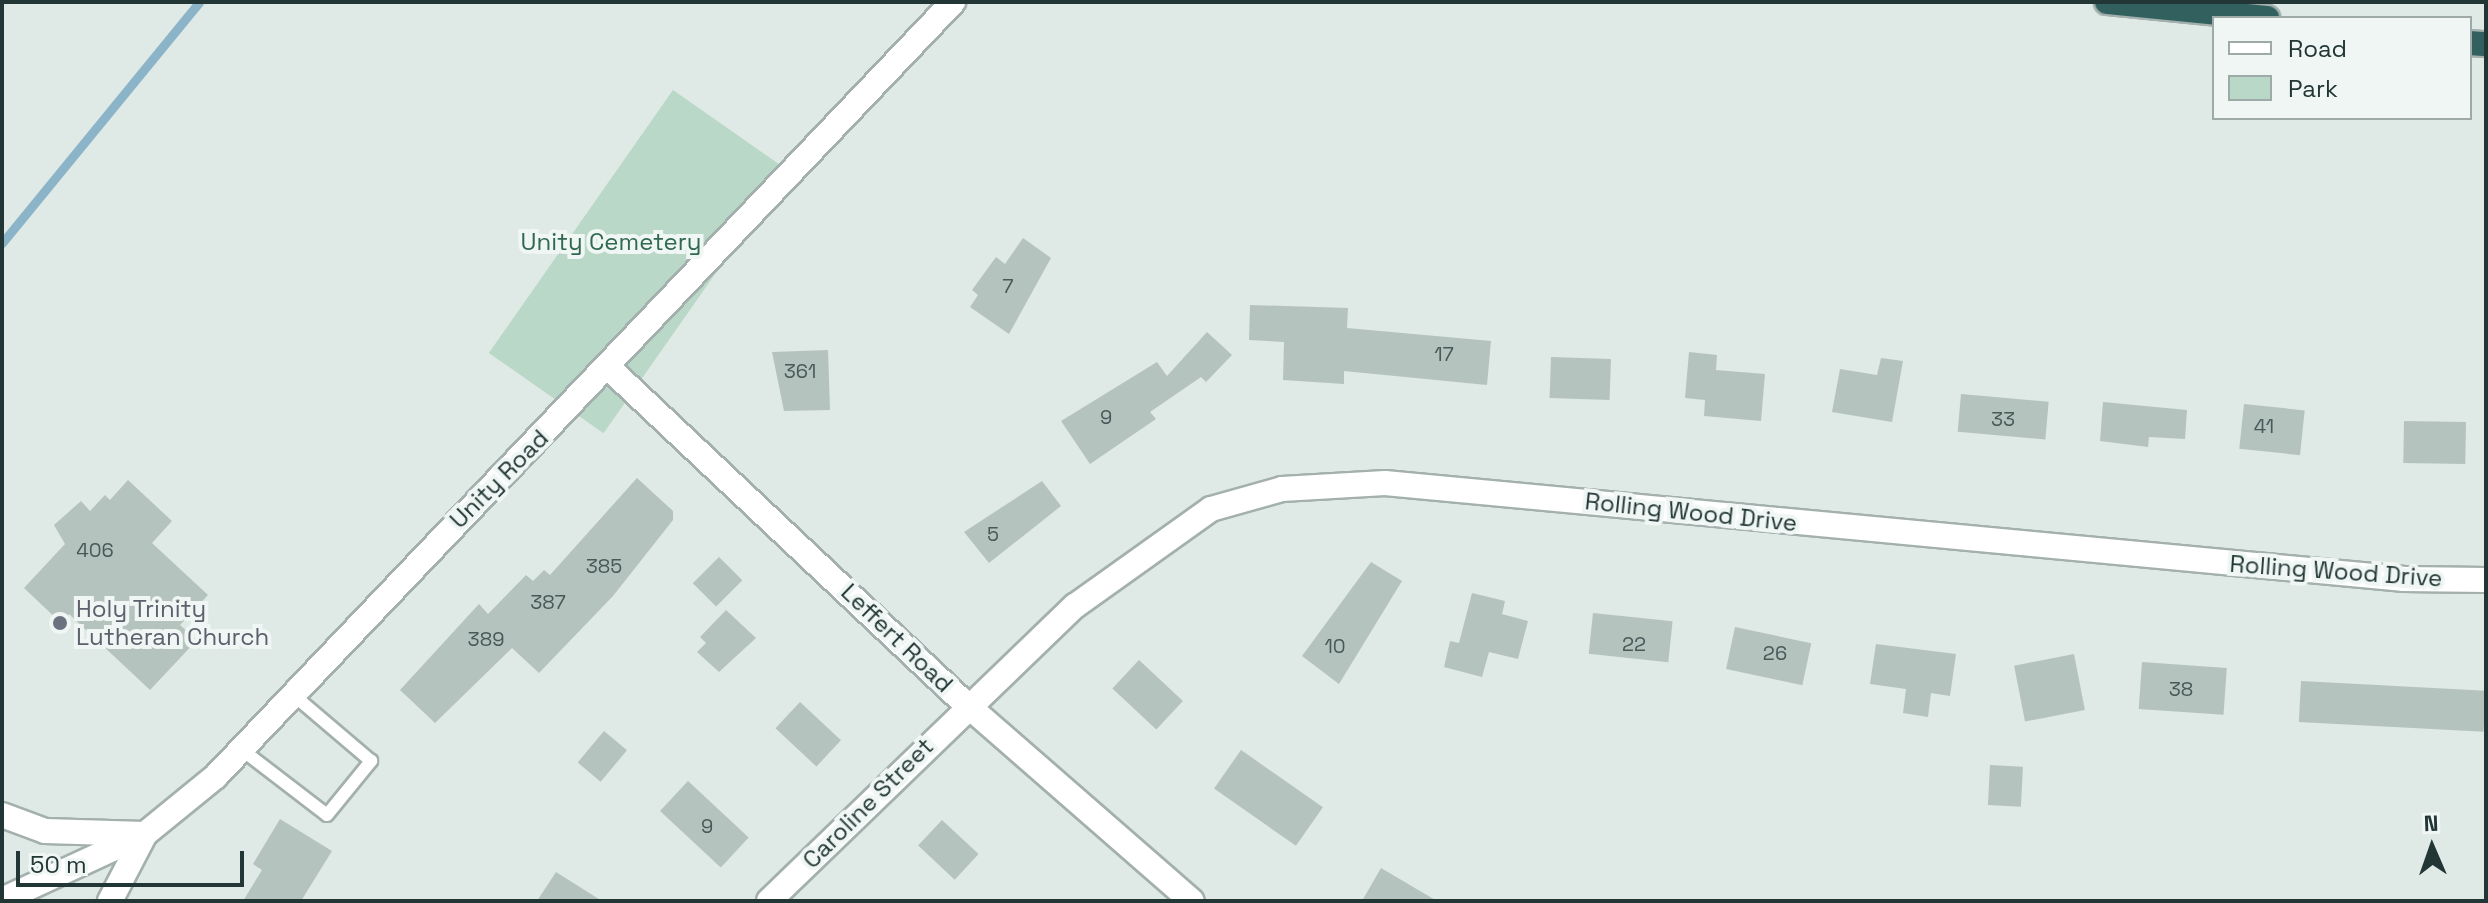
<!DOCTYPE html>
<html>
<head>
<meta charset="utf-8">
<style>
	body { margin:0 }
	#map { position:relative; width:2488px; height:903px; overflow:hidden; background:#dfe9e6; font-family:"Space Grotesk",sans-serif }
	div>[style] { position:absolute }
	.green>* { inset:0; background:#bad8c7; transform-origin:0 0 }
	.stream>* { height:9px; margin:-4.5px; padding:0 4.5px; transform-origin:4.5px; border-radius:4.5px; background:#8cb4c9 }
	.building>* { inset:0; background:#b5c3bf; transform-origin:0 0 }
	.roads { filter:drop-shadow(2px 0 #a3b0ad) drop-shadow(-2px 0 #a3b0ad) drop-shadow(0 2px #a3b0ad) drop-shadow(0 -2px #a3b0ad) }
	.lane>* { height:12px; margin:-6px; padding:0 6px; transform-origin:6px; border-radius:6px; background:#fff }
	.street>* { height:24px; margin:-12px; padding:0 12px; transform-origin:12px; border-radius:12px; background:#fff }
	.secondary>* { height:24px; margin:-12px; padding:0 12px; transform-origin:12px; border-radius:12px; background:#fff }
	.highway>* { height:24px; margin:-12px; padding:0 12px; transform-origin:12px; border-radius:12px; background:#31605f }
	.dots>* { width:22px; height:22px; translate:-50% -50%; box-sizing:border-box; border:4px solid #eff6f4; border-radius:50% }
	span { translate:-50% -50%; white-space:nowrap; text-align:center; line-height:1.15; -webkit-text-stroke:8px #eff6f4; paint-order:stroke }
	.number-label { font-size:20px; color:#475a58 }
	.number-label span { -webkit-text-stroke-width:0 }
	.park-label { font-size:24px; color:#306951 }
	.street-label { font-size:24px; color:#223735 }
	.worship-label { font-size:24px; color:#5b616d }
	.left { translate:0 -50%; text-align:left }
	.frame { position:absolute; inset:0; border:4px solid #223735; pointer-events:none }
	.legend { position:absolute; left:2212px; top:16px; width:260px; height:104px; box-sizing:border-box; background:#eff6f4; border:2px solid #9daaa8; margin:0; padding:10px 14px; list-style:none; font-size:24px; color:#223735 }
	.legend li { display:flex; align-items:center; gap:16px; height:40px }
	.legend b { width:40px; border:2px solid #9daaa8 }
	.north { position:absolute; left:2392px; top:807px; width:80px; height:80px; -webkit-text-stroke:6px #eff6f4; paint-order:stroke; rotate:358deg; font-size:22px; font-weight:700; line-height:32px; text-align:center; color:#223735 }
	.north::after { content:''; display:block; margin:auto; width:28px; height:36px; background:#223735; clip-path:polygon(50% 0,100% 100%,50% 72%,0 100%) }
	.scale { position:absolute; left:16px; top:851px; width:228px; height:36px; box-sizing:border-box; border:4px solid #223735; border-top:0; padding-left:10px; font-size:24px; line-height:28px; white-space:nowrap; color:#223735; -webkit-text-stroke:6px #eff6f4; paint-order:stroke }
</style>
</head>
<body>
<div id="map">
	<div class="green">
		<i style="left:673px;top:90px;width:140px;height:321px;rotate:35deg"></i>
	</div>
	<div class="stream">
		<i style="left:2px;top:243px;width:311px;rotate:-50.7deg"></i>
	</div>
	<div class="building">
		<i style="clip-path:polygon(1023px 238px,1051px 258px,1009px 334px,970px 307px,978px 295px,972px 290px,996px 257px,1005px 264px)"></i>
		<i style="clip-path:polygon(1250px 305px,1348px 308px,1347px 328px,1491px 341px,1487px 385px,1344px 371px,1344px 384px,1283px 380px,1284px 342px,1249px 340px)"></i>
		<i style="clip-path:polygon(1207px 332px,1232px 355px,1206px 382px,1201px 377px,1150px 412px,1156px 419px,1090px 464px,1061px 421px,1157px 362px,1167px 376px)"></i>
		<i style="clip-path:polygon(828px 350px,830px 410px,784px 411px,772px 352px)"></i>
		<i style="clip-path:polygon(1689px 352px,1717px 355px,1716px 370px,1765px 374px,1761px 421px,1704px 416px,1705px 400px,1685px 398px)"></i>
		<i style="left:1551px;top:357px;width:60px;height:41px;rotate:2deg"></i>
		<i style="clip-path:polygon(1881px 358px,1903px 361px,1892px 422px,1832px 412px,1840px 369px,1877px 375px)"></i>
		<i style="left:1961px;top:394px;width:88px;height:38px;rotate:5deg"></i>
		<i style="clip-path:polygon(2103px 402px,2187px 410px,2185px 439px,2149px 437px,2148px 447px,2100px 441px)"></i>
		<i style="left:2244px;top:404px;width:61px;height:45px;rotate:6deg"></i>
		<i style="left:2404px;top:421px;width:62px;height:42px;rotate:1deg"></i>
		<i style="clip-path:polygon(637px 478px,673px 511px,673px 520px,613px 596px,539px 673px,512px 648px,435px 723px,400px 690px,479px 604px,488px 614px,526px 575px,533px 581px,544px 570px,550px 575px)"></i>
		<i style="clip-path:polygon(128px 480px,172px 521px,152px 543px,208px 595px,180px 625px,197px 640px,150px 690px,69px 614px,61px 623px,24px 588px,65px 544px,54px 525px,81px 501px,90px 511px,105px 495px,110px 500px)"></i>
		<i style="clip-path:polygon(1042px 481px,1061px 506px,989px 563px,964px 532px)"></i>
		<i style="left:719px;top:557px;width:33px;height:37px;rotate:45deg"></i>
		<i style="clip-path:polygon(1371px 562px,1402px 581px,1339px 684px,1302px 656px)"></i>
		<i style="clip-path:polygon(1472px 593px,1505px 601px,1502px 614px,1528px 621px,1518px 659px,1489px 652px,1482px 677px,1444px 667px,1450px 641px,1459px 643px)"></i>
		<i style="clip-path:polygon(726px 610px,756px 638px,719px 672px,697px 652px,706px 643px,700px 637px)"></i>
		<i style="left:1593px;top:613px;width:80px;height:41px;rotate:6deg"></i>
		<i style="left:1735px;top:627px;width:78px;height:43px;rotate:12deg"></i>
		<i style="clip-path:polygon(1876px 644px,1956px 654px,1950px 696px,1931px 693px,1928px 717px,1903px 713px,1906px 689px,1870px 684px)"></i>
		<i style="left:2074px;top:654px;width:57px;height:61px;rotate:79deg"></i>
		<i style="left:1139px;top:660px;width:60px;height:39px;rotate:43deg"></i>
		<i style="left:2142px;top:662px;width:85px;height:47px;rotate:4deg"></i>
		<i style="left:2301px;top:681px;width:185px;height:41px;rotate:3deg"></i>
		<i style="left:800px;top:702px;width:56px;height:36px;rotate:43deg"></i>
		<i style="left:604px;top:731px;width:30px;height:41px;rotate:40deg"></i>
		<i style="left:1241px;top:750px;width:100px;height:47px;rotate:35deg"></i>
		<i style="left:1990px;top:765px;width:33px;height:40px;rotate:3deg"></i>
		<i style="left:688px;top:781px;width:83px;height:41px;rotate:43deg"></i>
		<i style="clip-path:polygon(280px 819px,332px 851px,301px 901px,243px 901px,262px 870px,253px 864px)"></i>
		<i style="left:942px;top:820px;width:50px;height:35px;rotate:43deg"></i>
		<i style="clip-path:polygon(1381px 868px,1437px 901px,1362px 901px)"></i>
		<i style="clip-path:polygon(556px 872px,602px 901px,537px 901px)"></i>
	</div>
	<div class="roads">
		<div class="lane">
			<i style="left:241px;top:749px;width:108px;rotate:37.5deg"></i>
			<i style="left:327px;top:815px;width:70px;rotate:-50.8deg"></i>
			<i style="left:371px;top:761px;width:105px;rotate:-139.6deg"></i>
		</div>
		<div class="street">
			<i style="left:609px;top:368px;width:492px;rotate:43.3deg"></i>
			<i style="left:967px;top:705px;width:298px;rotate:41.1deg"></i>
			<i style="left:769px;top:901px;width:425px;rotate:-44deg"></i>
			<i style="left:1075px;top:606px;width:167px;rotate:-35.5deg"></i>
			<i style="left:1211px;top:509px;width:74px;rotate:-15.7deg"></i>
			<i style="left:1282px;top:489px;width:103px;rotate:-3.3deg"></i>
			<i style="left:1385px;top:483px;width:1024px;rotate:5.38deg"></i>
			<i style="left:2404px;top:579px;width:82px;rotate:0.7deg"></i>
		</div>
		<div class="secondary">
			<i style="left:2px;top:815px;width:46px;rotate:20.4deg"></i>
			<i style="left:45px;top:831px;width:100px;rotate:1.7deg"></i>
			<i style="left:145px;top:834px;width:76px;rotate:117.6deg"></i>
			<i style="left:2px;top:900px;width:157px;rotate:-24.8deg"></i>
			<i style="left:145px;top:834px;width:92px;rotate:-39.2deg"></i>
			<i style="left:216px;top:776px;width:1069px;rotate:-46.4deg"></i>
		</div>
		<div class="highway">
			<i style="left:2107px;top:2px;width:161px;rotate:5.7deg"></i>
			<i style="left:2470px;top:43px;width:16px;rotate:4deg"></i>
		</div>
	</div>
	<div class="dots">
		<i style="left:60px;top:623px;background:#6b7280"></i>
	</div>
	<div class="number-label">
		<span style="left:1008px;top:286px">7</span>
		<span style="left:1444px;top:354px">17</span>
		<span style="left:800px;top:371px">361</span>
		<span style="left:1106px;top:417px">9</span>
		<span style="left:2003px;top:419px">33</span>
		<span style="left:2264px;top:426px">41</span>
		<span style="left:993px;top:534px">5</span>
		<span style="left:95px;top:550px">406</span>
		<span style="left:604px;top:566px">385</span>
		<span style="left:548px;top:602px">387</span>
		<span style="left:486px;top:639px">389</span>
		<span style="left:1634px;top:644px">22</span>
		<span style="left:1335px;top:646px">10</span>
		<span style="left:1775px;top:653px">26</span>
		<span style="left:2181px;top:689px">38</span>
		<span style="left:707px;top:826px">9</span>
	</div>
	<div class="park-label">
		<span style="left:611px;top:242px">Unity Cemetery</span>
	</div>
	<div class="street-label">
		<span style="left:499px;top:479px;rotate:-45deg">Unity Road</span>
		<span style="left:1691px;top:512px;rotate:6deg">Rolling Wood Drive</span>
		<span style="left:2336px;top:571px;rotate:4deg">Rolling Wood Drive</span>
		<span style="left:897px;top:638px;rotate:44deg">Leffert Road</span>
		<span style="left:868px;top:803px;rotate:-45deg">Caroline Street</span>
	</div>
	<div class="worship-label">
		<span class="left" style="left:76px;top:623px">Holy Trinity<br>Lutheran Church</span>
	</div>
	<div class="frame"></div>
	<ul class="legend">
	<li><b style="height:10px;background:#fff"></b>Road</li>
	<li><b style="height:22px;background:#bad8c7"></b>Park</li>
	</ul>
	<div class="north">N</div>
	<div class="scale">50 m</div>
</div>
</body>
</html>
